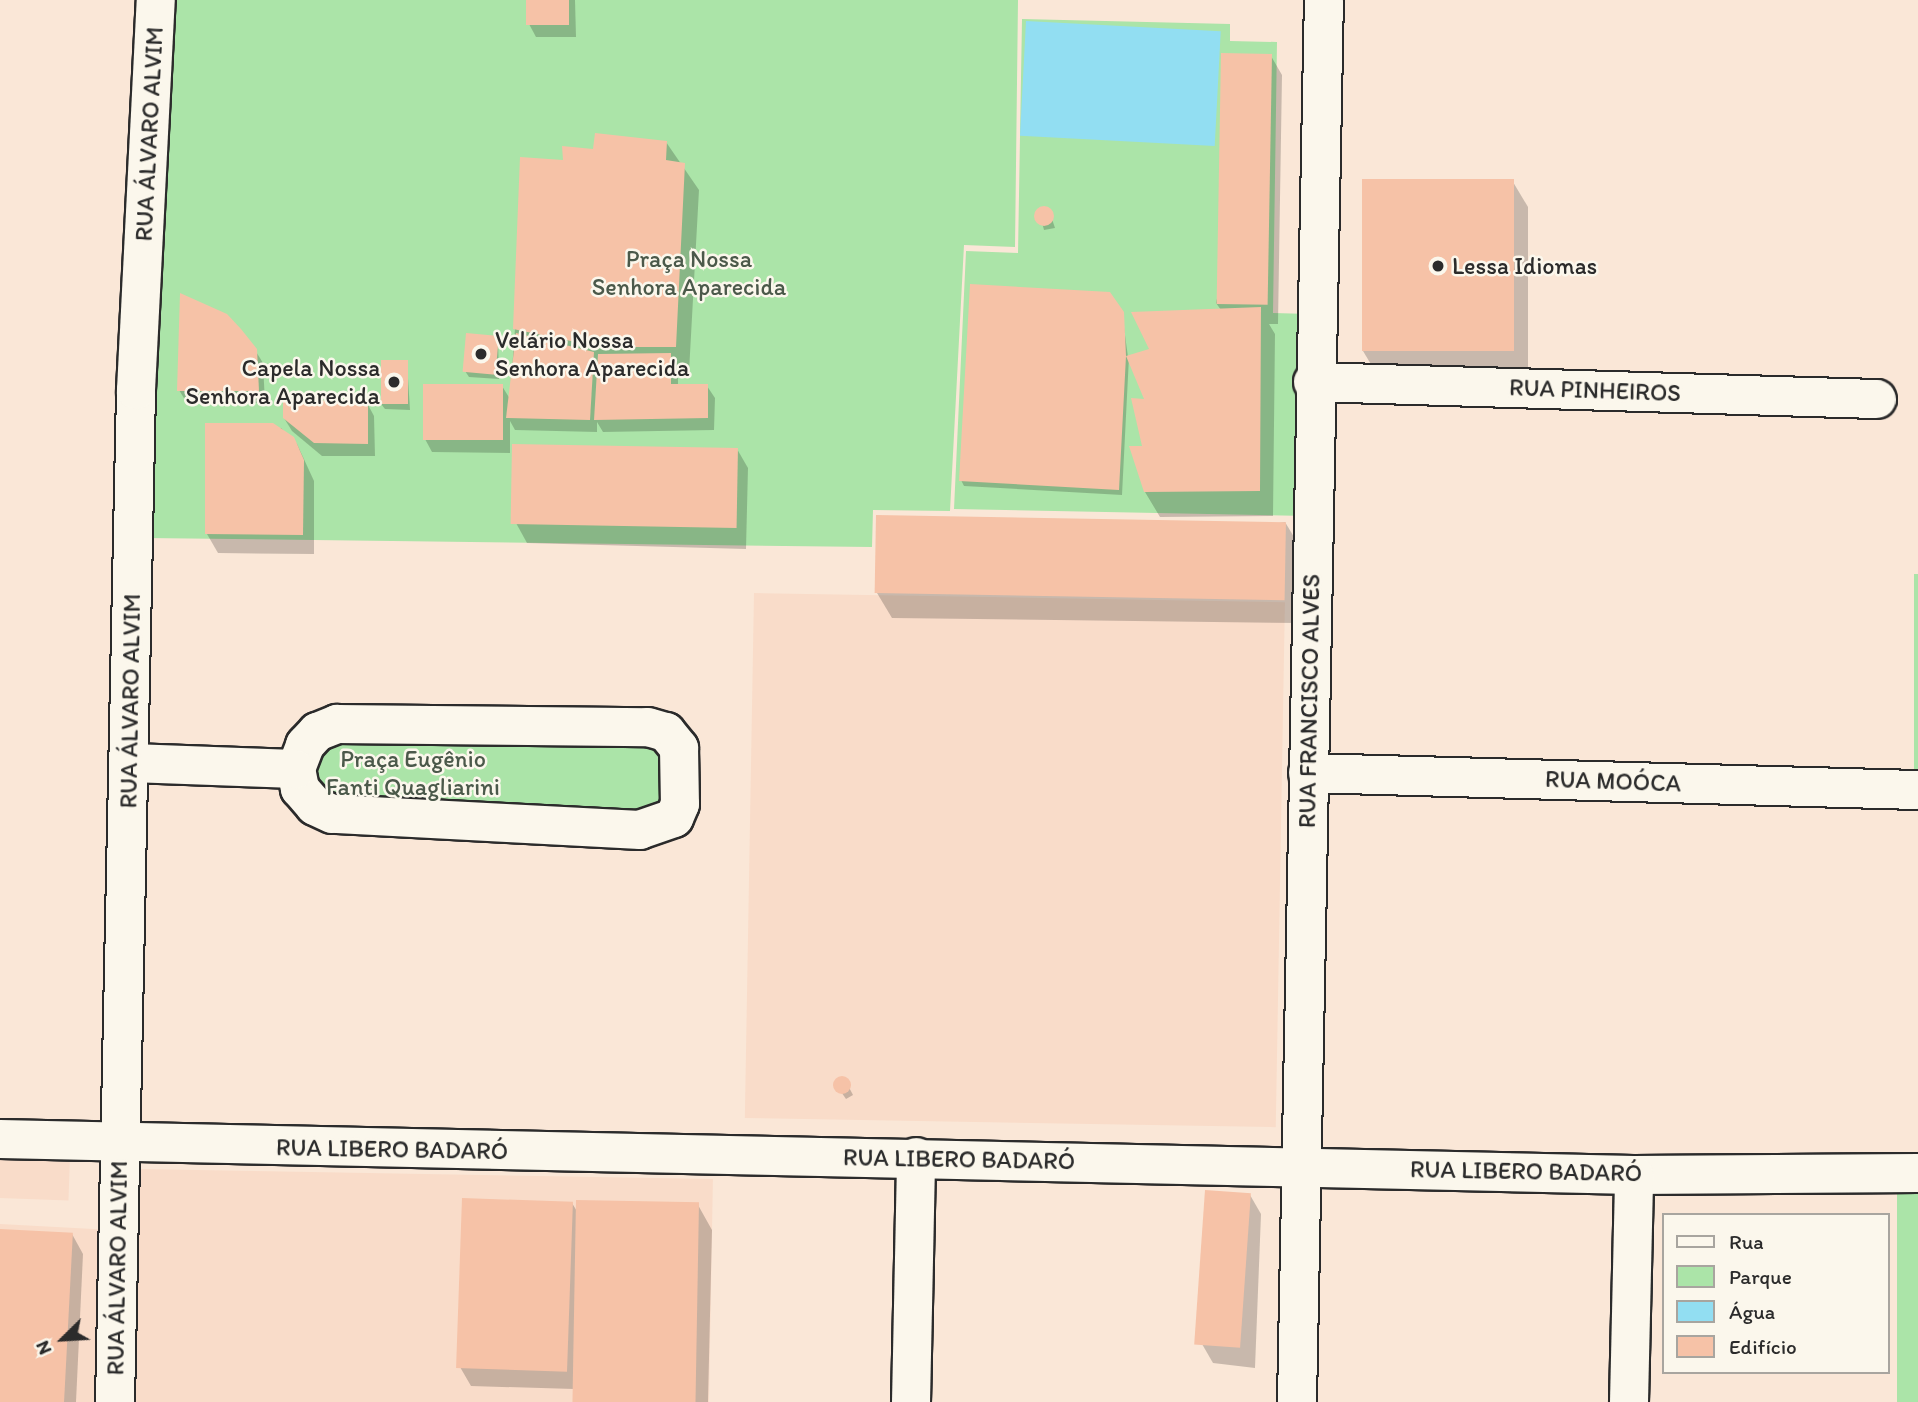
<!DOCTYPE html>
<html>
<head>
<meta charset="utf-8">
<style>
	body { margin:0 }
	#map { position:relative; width:1918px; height:1402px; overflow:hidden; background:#fae7d7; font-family:Itim,sans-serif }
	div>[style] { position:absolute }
	.built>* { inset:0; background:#f9dcc9; transform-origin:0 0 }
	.green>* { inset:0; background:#abe4a8; transform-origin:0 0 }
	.water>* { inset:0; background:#92def2; transform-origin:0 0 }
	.shadow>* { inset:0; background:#0003 }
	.building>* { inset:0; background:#f6c2a7; transform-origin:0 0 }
	.round { border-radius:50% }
	.roads { filter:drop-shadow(2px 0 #2b2b2b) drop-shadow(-2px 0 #2b2b2b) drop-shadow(0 2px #2b2b2b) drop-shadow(0 -2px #2b2b2b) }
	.minor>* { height:38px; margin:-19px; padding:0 19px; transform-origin:19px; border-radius:19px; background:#fbf7ec }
	.dots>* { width:19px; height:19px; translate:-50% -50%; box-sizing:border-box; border:4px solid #fbf7ec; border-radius:50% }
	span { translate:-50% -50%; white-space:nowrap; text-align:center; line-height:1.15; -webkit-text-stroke:5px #fbf7ec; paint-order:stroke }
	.street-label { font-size:24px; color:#2b2b2b }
	.park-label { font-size:24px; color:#4b594a }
	.poi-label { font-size:24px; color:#2b2b2b }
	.left { translate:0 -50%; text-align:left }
	.right { translate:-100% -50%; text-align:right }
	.legend { position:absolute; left:1662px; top:1213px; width:228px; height:161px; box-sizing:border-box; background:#fbf7ec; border:2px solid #a8a59f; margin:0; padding:9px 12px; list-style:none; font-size:21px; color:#2b2b2b }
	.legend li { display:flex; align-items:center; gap:14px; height:35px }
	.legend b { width:35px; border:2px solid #a8a59f }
	.north { position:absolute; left:28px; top:1304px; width:70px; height:70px; -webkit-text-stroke:5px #fbf7ec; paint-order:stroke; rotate:246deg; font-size:19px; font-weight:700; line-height:28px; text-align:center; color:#2b2b2b }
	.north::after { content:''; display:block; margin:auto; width:24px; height:32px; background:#2b2b2b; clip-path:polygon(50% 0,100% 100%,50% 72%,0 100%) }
</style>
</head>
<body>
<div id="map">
	<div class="built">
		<i style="left:754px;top:593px;width:531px;height:525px;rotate:1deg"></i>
		<i style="left:0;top:1155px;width:70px;height:43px;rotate:2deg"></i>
		<i style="left:138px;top:1169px;width:575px;height:233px;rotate:1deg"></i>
		<i style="left:0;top:1224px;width:103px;height:178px;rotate:3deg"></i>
	</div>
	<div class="green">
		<i style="clip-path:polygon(158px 0,1018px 0,1015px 247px,964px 245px,950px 511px,873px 510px,872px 547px,145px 538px)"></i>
		<i style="clip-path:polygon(1022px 19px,1230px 24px,1230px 41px,1277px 42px,1273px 313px,1310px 314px,1307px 516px,954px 509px,966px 251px,1018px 253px)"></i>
		<i style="left:1914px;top:574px;width:4px;height:209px"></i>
		<i style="left:315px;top:737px;width:354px;height:68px;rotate:1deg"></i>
		<i style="left:1897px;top:1189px;width:21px;height:213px"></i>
	</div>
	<div class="water">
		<i style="left:1026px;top:21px;width:195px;height:115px;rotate:3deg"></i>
	</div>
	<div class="shadow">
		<i style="clip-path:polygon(528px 0,575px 0,576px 37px,536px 37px,529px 24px)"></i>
		<i style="clip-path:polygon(1271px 56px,1282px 75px,1278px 324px,1269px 324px,1275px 334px,1273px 516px,1160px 517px,1145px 492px,1146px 400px,1129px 357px,1122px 495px,964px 486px,961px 480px,1122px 313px,1128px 357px,1151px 350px,1221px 310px,1216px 303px)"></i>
		<i style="clip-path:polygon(666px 142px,699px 190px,689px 372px,678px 372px,678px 385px,707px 386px,715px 398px,714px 430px,603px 432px,597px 422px,597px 432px,515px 430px,510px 421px,510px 453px,432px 452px,425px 439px,502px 386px,510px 399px,515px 328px,565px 162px,595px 151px)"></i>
		<i style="clip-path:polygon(1513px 182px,1528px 207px,1528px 377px,1378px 376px,1363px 351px)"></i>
		<i style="clip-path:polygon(1049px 210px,1055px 228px,1044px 230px,1039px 211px)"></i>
		<i style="clip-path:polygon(498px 338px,499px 379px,469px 377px,465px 371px)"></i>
		<i style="clip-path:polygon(255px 350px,263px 363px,265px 403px,187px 403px,179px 390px)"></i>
		<i style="clip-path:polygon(407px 362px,410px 410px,385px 409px,381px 404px)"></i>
		<i style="clip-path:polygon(367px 403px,374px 416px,375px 456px,322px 456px,292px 431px,284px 418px)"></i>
		<i style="clip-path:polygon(207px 425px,281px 428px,297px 444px,314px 481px,314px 554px,218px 553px,207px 534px)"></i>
		<i style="clip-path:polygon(737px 449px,748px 468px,746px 549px,527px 543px,516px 523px)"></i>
		<i style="clip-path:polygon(1285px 522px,1300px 547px,1299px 623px,892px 618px,877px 593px)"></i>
		<i style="clip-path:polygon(839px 1077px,844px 1078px,853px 1095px,846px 1099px,835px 1083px)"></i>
		<i style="clip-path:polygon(1250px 1195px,1261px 1214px,1255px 1368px,1213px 1363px,1202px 1344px)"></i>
		<i style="clip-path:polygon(572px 1203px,578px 1213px,698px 1205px,712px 1230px,708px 1402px,573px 1402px,574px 1389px,471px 1386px,460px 1367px)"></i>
		<i style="clip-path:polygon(0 1231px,72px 1234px,83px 1254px,76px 1402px,0 1402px)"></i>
	</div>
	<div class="building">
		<i style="left:526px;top:0;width:43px;height:25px"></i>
		<i style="left:1221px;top:53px;width:51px;height:251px;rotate:1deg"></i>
		<i style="clip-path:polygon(595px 133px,667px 141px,666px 160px,685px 163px,676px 347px,600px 347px,513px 329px,520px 157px,563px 160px,562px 146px,593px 149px)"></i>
		<i style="left:1362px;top:179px;width:152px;height:172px"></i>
		<i class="round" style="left:1034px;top:206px;width:20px;height:20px"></i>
		<i style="clip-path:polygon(970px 284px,1110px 292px,1124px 312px,1126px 356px,1149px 349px,1131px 312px,1261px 307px,1260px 491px,1144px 492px,1129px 446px,1142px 446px,1131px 398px,1144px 399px,1126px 356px,1119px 490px,959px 481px)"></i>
		<i style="clip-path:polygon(180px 293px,227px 314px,241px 329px,257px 349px,259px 391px,177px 391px)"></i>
		<i style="left:466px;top:333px;width:33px;height:39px;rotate:5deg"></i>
		<i style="clip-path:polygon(516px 333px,594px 352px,590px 420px,506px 418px)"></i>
		<i style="clip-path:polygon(671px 353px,671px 384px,708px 384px,708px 418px,594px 420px,598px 354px)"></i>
		<i style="left:381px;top:360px;width:27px;height:44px"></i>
		<i style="left:503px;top:384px;width:56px;height:80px;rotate:90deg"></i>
		<i style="clip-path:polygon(283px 399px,368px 402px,368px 444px,314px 443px,283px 418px)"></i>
		<i style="clip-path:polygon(205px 423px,273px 423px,294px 437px,304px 460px,303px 535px,205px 534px)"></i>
		<i style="left:512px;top:444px;width:226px;height:80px;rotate:1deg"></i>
		<i style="left:876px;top:515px;width:410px;height:78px;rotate:1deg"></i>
		<i class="round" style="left:833px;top:1076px;width:18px;height:18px"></i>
		<i style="left:1205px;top:1190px;width:46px;height:155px;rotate:4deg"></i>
		<i style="left:462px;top:1198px;width:111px;height:170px;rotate:2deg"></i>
		<i style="left:576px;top:1200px;width:123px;height:202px;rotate:1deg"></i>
		<i style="left:0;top:1229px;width:73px;height:173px;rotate:3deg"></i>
	</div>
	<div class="roads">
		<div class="minor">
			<i style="left:1313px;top:382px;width:564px;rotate:1.73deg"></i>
			<i style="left:337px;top:724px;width:311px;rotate:0.6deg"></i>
			<i style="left:648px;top:727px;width:19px;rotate:16deg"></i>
			<i style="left:666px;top:732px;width:21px;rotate:51deg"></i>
			<i style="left:679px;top:748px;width:56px;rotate:89deg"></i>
			<i style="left:680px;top:804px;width:15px;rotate:113deg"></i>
			<i style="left:674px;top:818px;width:36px;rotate:161deg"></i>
			<i style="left:640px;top:830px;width:308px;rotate:-177deg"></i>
			<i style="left:332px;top:814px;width:19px;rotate:-155deg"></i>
			<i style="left:315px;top:806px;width:23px;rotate:-131deg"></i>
			<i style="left:300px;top:789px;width:20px;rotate:-101deg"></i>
			<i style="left:296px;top:769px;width:26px;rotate:-69deg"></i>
			<i style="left:305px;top:745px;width:18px;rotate:-47deg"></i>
			<i style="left:317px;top:732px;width:22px;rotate:-22deg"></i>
			<i style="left:130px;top:763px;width:166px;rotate:2.1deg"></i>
			<i style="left:1308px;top:773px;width:610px;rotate:1.6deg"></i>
			<i style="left:0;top:1139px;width:1634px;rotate:1.26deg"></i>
			<i style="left:1634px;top:1175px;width:284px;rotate:-0.4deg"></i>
			<i style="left:115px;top:1402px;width:1012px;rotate:-88.81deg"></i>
			<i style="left:136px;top:390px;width:391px;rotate:-87.1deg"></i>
			<i style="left:911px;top:1402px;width:245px;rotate:-88.8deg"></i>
			<i style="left:1297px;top:1402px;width:1402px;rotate:-88.9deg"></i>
			<i style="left:1629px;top:1402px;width:227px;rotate:-88.7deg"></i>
		</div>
	</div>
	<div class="dots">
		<i style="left:1438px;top:266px;background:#2b2b2b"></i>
		<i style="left:481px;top:354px;background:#2b2b2b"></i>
		<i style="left:394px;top:382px;background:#2b2b2b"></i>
	</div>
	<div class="street-label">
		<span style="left:149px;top:134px;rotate:-87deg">RUA ÁLVARO ALVIM</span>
		<span style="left:1595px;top:390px;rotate:2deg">RUA PINHEIROS</span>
		<span style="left:130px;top:701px;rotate:-89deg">RUA ÁLVARO ALVIM</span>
		<span style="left:1309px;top:701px;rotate:-89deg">RUA FRANCISCO ALVES</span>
		<span style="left:1613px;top:781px;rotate:2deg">RUA MOÓCA</span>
		<span style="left:392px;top:1149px;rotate:1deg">RUA LIBERO BADARÓ</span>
		<span style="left:959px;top:1159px;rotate:1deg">RUA LIBERO BADARÓ</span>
		<span style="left:1526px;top:1171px;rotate:1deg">RUA LIBERO BADARÓ</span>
		<span style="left:117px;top:1268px;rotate:-89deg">RUA ÁLVARO ALVIM</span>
	</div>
	<div class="park-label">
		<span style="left:689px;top:273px">Praça Nossa<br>Senhora Aparecida</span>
		<span style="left:413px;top:773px">Praça Eugênio<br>Fanti Quagliarini</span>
	</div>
	<div class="poi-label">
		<span class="left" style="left:1452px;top:266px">Lessa Idiomas</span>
		<span class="left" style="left:495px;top:354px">Velário Nossa<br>Senhora Aparecida</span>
		<span class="right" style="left:380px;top:382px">Capela Nossa<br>Senhora Aparecida</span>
	</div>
	<ul class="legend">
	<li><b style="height:9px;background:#fbf7ec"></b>Rua</li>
	<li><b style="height:19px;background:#abe4a8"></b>Parque</li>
	<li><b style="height:19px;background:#92def2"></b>Água</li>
	<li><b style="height:19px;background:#f6c2a7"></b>Edifício</li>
	</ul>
	<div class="north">N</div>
</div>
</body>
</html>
